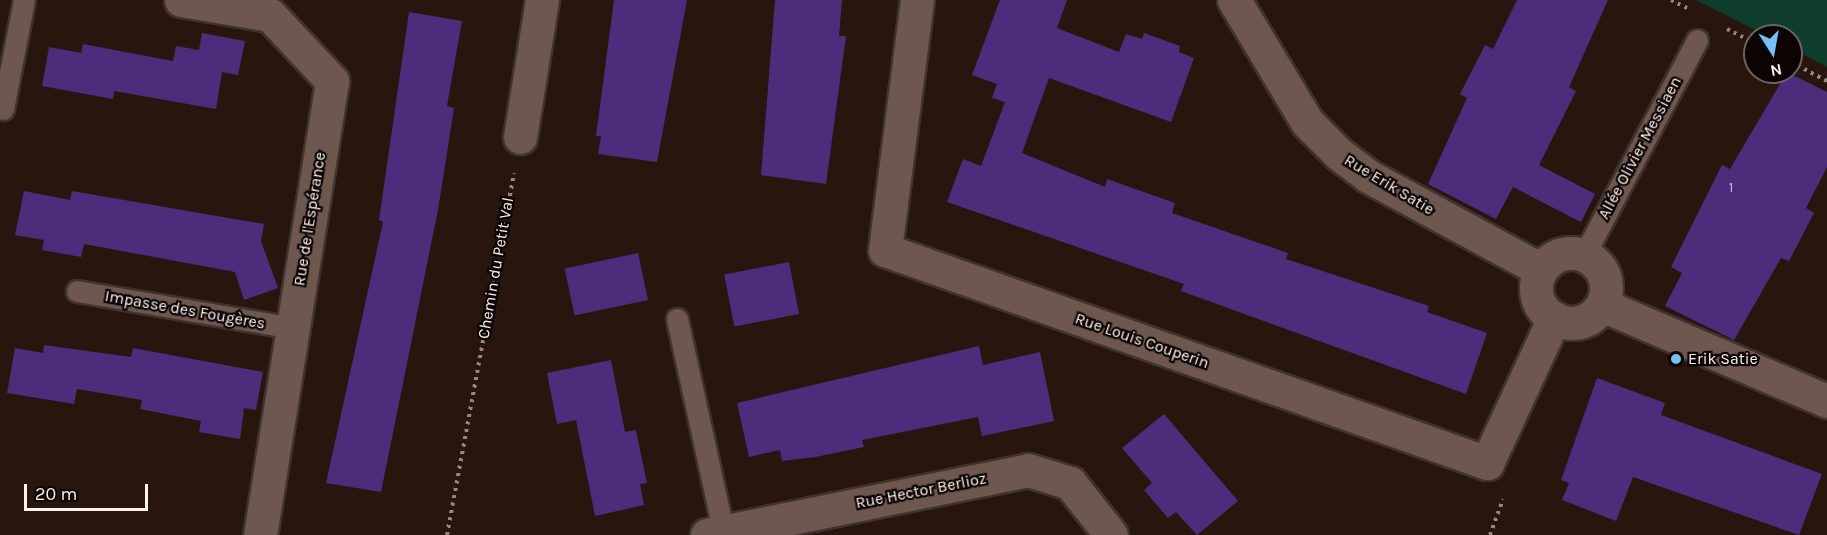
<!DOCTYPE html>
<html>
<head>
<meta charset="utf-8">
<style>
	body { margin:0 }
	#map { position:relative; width:1827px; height:535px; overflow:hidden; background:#28160e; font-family:Karla,sans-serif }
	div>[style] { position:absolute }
	.green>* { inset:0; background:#0e3d2c }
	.building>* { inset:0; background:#4b2d7c; transform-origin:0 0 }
	.path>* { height:4px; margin-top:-2px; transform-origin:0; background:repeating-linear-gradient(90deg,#968781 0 3px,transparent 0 7.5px) }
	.roads { filter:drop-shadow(2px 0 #3f3330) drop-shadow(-2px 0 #3f3330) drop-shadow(0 2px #3f3330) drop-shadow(0 -2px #3f3330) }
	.lane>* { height:21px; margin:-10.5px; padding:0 10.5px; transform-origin:10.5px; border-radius:10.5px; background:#6e574f }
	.street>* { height:33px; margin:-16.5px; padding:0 16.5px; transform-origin:16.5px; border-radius:16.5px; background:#6e574f }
	.street>.ring { margin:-16.5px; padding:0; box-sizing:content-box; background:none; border:33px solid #6e574f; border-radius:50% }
	.dots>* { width:16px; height:16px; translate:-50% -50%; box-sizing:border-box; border:3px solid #0b0403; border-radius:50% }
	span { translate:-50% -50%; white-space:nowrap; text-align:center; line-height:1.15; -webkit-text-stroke:4.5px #0b0403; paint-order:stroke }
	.number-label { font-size:14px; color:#d0c1d2 }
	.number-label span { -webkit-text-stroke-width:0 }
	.street-label { font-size:16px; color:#fdf2ee }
	.poi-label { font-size:16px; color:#fdf2ee }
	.left { translate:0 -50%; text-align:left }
	.north { position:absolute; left:1743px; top:24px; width:60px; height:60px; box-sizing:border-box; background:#0b0403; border:2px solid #6c6361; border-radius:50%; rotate:169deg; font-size:16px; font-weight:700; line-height:24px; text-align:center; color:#fdf2ee }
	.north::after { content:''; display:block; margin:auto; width:21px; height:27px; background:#78bff7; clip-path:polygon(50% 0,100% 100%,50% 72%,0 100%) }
	.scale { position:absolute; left:24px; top:484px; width:124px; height:27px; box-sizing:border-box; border:3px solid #fdf2ee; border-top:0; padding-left:8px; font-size:18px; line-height:21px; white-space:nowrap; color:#fdf2ee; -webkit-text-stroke:4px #0b0403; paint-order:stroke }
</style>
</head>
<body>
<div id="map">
	<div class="green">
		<i style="clip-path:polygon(1696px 0,1827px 0,1827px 67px,1791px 48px,1791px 36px,1767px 36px)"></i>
	</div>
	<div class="building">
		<i style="clip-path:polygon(614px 0,687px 0,657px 162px,598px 154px,601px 136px,596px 136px)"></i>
		<i style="clip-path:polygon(775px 0,842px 0,839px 36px,846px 36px,826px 184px,761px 175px)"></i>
		<i style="clip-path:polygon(1000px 0,1067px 0,1057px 28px,1119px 52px,1126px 34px,1142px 39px,1144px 33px,1180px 46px,1179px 52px,1194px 58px,1171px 122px,1049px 78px,1022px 153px,1105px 187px,1107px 179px,1175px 203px,1172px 213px,1288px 253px,1286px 259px,1429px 306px,1427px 312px,1487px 333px,1466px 394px,1181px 291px,1184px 284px,947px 202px,963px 159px,981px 166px,1005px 102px,992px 98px,997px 84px,972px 75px)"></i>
		<i style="clip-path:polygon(1517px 0,1608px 0,1569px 87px,1576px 91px,1539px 165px,1595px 194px,1581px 222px,1513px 187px,1496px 219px,1428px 184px,1467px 98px,1460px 94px,1485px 45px,1493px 49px)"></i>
		<i style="clip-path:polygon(409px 12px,462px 21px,447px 106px,454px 108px,438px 210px,381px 492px,326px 483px,383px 222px,379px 220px)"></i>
		<i style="clip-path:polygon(202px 33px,245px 41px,238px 75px,222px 72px,216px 109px,114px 91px,113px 99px,42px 86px,49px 47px,81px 53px,83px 44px,173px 61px,176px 46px,199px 50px)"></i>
		<i style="clip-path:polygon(1787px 72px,1827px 92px,1827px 167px,1806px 208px,1814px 213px,1789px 261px,1781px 258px,1734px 340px,1665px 306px,1682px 273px,1671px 267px,1722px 165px,1730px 169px)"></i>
		<i style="clip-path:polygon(24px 191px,70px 200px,72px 191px,264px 224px,261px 241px,278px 288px,244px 300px,235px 272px,84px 244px,81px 257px,42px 250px,44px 240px,15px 235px)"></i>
		<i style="left:638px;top:253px;width:48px;height:75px;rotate:78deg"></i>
		<i style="left:789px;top:262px;width:53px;height:66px;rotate:79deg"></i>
		<i style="clip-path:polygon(44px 345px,131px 357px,133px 348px,263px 372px,256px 410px,244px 408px,240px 439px,199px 432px,201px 421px,140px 409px,142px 400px,77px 389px,74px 404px,7px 393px,15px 348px,43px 353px)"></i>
		<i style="clip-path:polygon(979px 346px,983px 365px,1040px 352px,1054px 421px,982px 436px,978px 417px,862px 440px,864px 447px,815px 457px,782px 461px,780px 450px,749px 457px,737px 403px)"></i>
		<i style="clip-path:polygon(611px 360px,625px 432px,636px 430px,647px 483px,640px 484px,644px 505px,595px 516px,576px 420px,557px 424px,547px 373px)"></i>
		<i style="clip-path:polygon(1597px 378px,1665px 403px,1661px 415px,1822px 474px,1799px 535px,1633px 477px,1616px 521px,1562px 500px,1569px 483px,1561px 480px)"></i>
		<i style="clip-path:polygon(1164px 414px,1238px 501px,1197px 535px,1176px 512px,1168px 518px,1144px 490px,1152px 483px,1122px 448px)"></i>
	</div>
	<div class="path">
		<i style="left:1671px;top:0;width:20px;rotate:27deg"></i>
		<i style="left:1727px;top:29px;width:31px;rotate:27deg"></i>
		<i style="left:1791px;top:62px;width:41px;rotate:27.8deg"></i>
		<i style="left:447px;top:535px;width:368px;rotate:-79.5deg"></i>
		<i style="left:1490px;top:535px;width:38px;rotate:-70deg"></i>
	</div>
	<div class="roads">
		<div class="lane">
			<i style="left:3px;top:109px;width:111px;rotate:-79.1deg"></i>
			<i style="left:1590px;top:257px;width:15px;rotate:-86deg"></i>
			<i style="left:1591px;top:242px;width:228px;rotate:-62.3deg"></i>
			<i style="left:77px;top:291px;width:219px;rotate:9.7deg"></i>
			<i style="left:677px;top:319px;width:216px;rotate:77.7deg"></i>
		</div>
		<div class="street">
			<i style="left:181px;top:0;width:90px;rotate:9.6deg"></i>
			<i style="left:270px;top:15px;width:91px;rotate:46.8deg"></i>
			<i style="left:332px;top:81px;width:460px;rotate:99deg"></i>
			<i style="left:917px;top:0;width:252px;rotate:97.3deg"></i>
			<i style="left:885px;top:250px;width:639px;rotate:19.48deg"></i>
			<i style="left:1487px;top:463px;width:160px;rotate:-65.2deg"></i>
			<i style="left:1234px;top:0;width:142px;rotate:59.1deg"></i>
			<i style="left:1307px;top:122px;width:45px;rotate:45deg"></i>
			<i style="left:1339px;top:154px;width:36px;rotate:37deg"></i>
			<i style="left:1368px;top:176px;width:197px;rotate:28.5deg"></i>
			<i style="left:520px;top:137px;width:139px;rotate:-80.9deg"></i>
			<i class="ring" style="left:1536px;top:253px;width:37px;height:37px"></i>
			<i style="left:1602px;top:305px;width:245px;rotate:23.1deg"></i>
			<i style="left:707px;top:535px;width:328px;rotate:-11.4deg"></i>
			<i style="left:1028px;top:470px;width:44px;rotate:17.2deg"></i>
			<i style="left:1070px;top:483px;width:66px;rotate:51.7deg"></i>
		</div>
	</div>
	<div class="dots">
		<i style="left:1676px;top:359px;background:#78bff7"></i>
	</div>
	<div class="number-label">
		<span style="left:1731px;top:188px">1</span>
	</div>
	<div class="street-label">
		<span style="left:1640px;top:148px;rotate:-62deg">Allée Olivier Messiaen</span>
		<span style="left:1389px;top:185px;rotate:31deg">Rue Erik Satie</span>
		<span style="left:310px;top:219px;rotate:-81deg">Rue de l'Espérance</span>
		<span style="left:496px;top:268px;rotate:-80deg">Chemin du Petit Val</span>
		<span style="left:185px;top:310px;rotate:10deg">Impasse des Fougères</span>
		<span style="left:1142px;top:341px;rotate:19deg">Rue Louis Couperin</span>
		<span style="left:921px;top:491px;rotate:-11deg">Rue Hector Berlioz</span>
	</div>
	<div class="poi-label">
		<span class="left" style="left:1688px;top:359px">Erik Satie</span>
	</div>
	<div class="north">N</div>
	<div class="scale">20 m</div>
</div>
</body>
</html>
